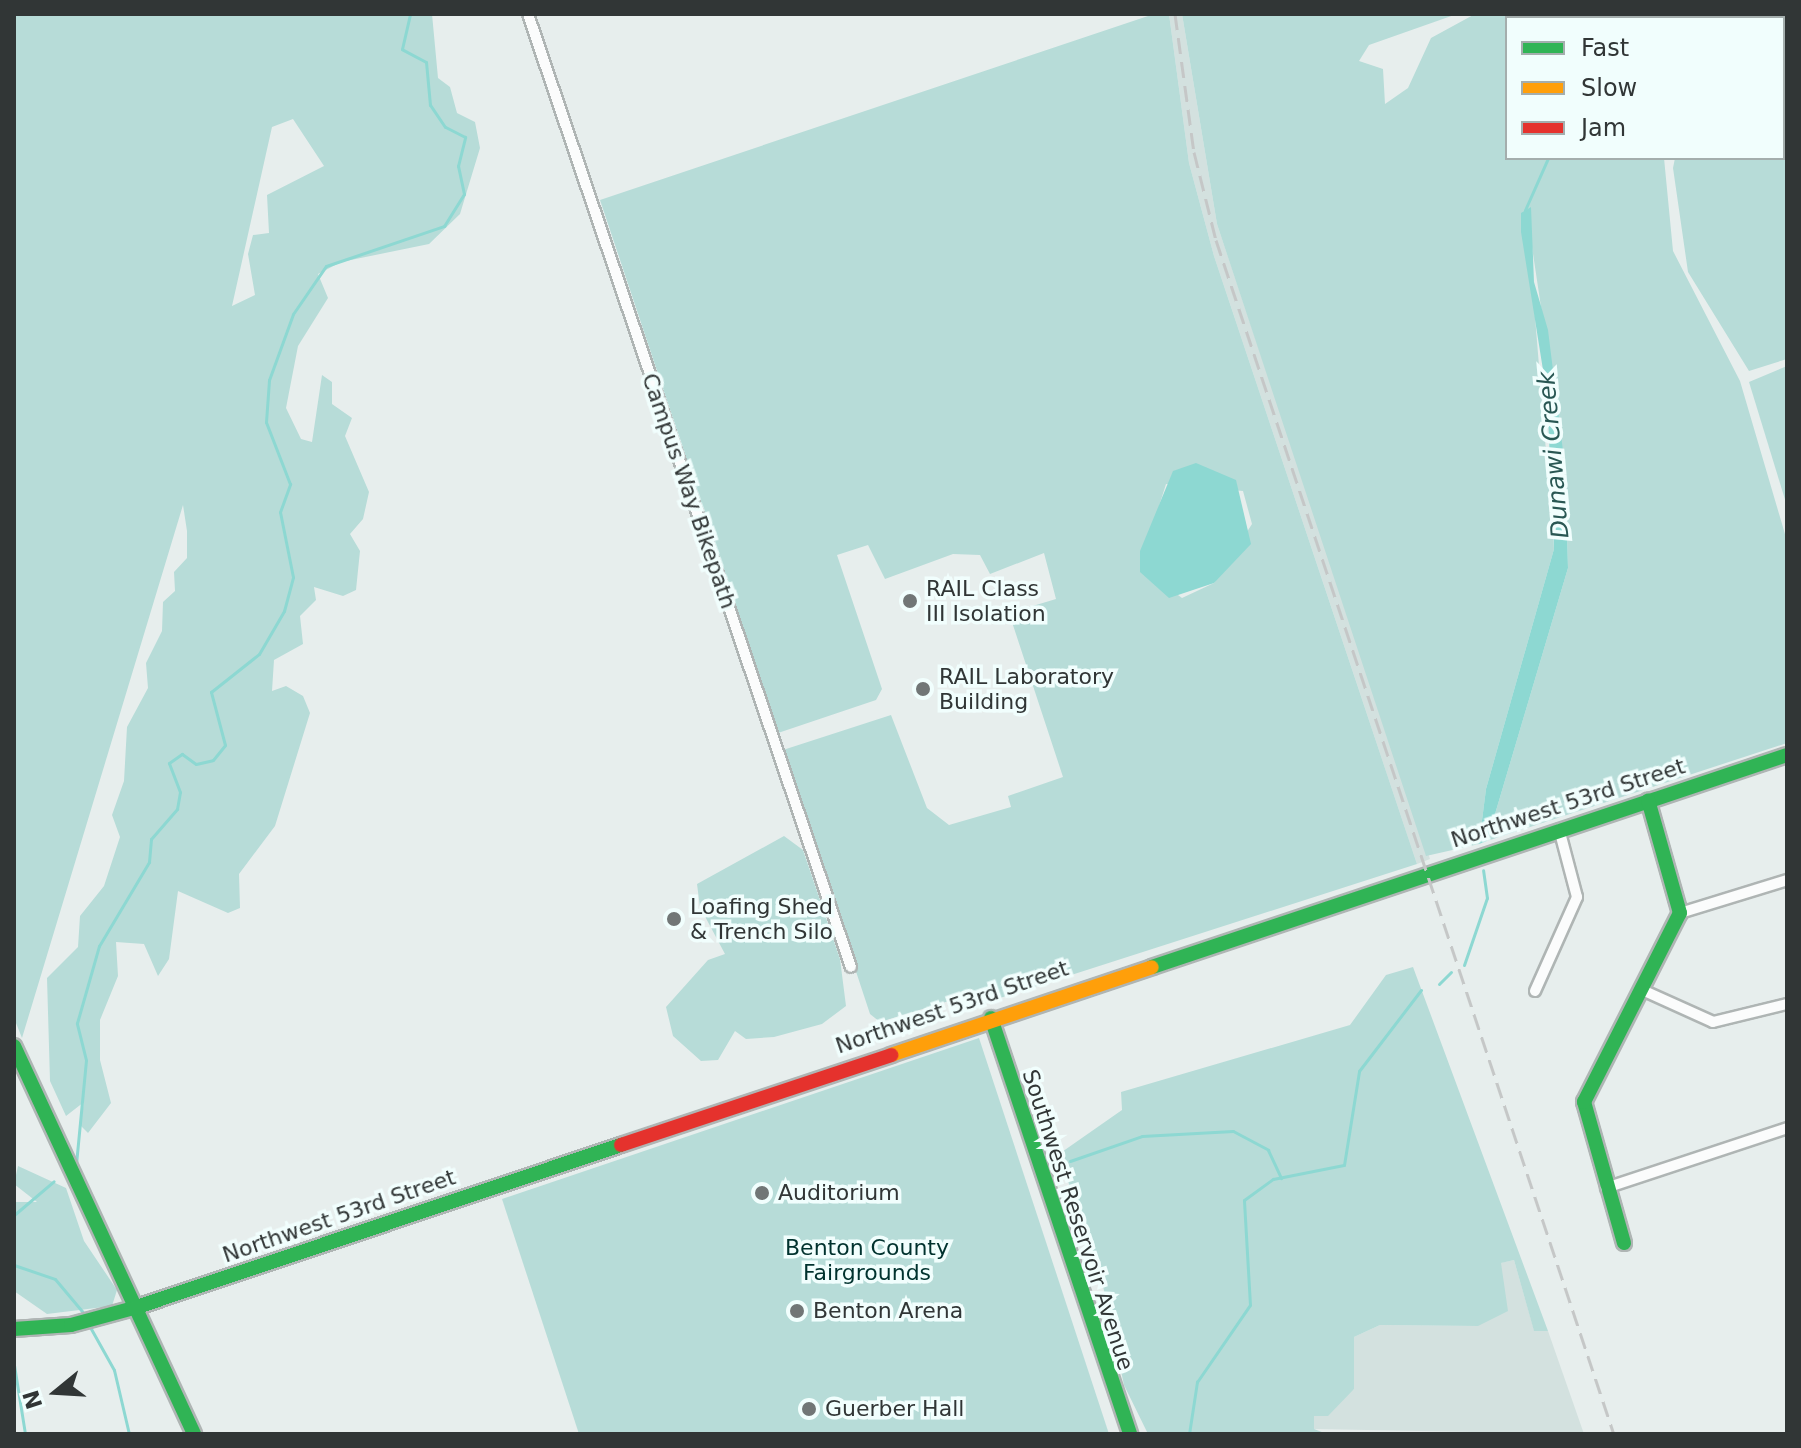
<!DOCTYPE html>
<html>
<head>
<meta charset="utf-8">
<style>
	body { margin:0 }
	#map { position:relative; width:1801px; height:1448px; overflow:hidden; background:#e7eeed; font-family:"DejaVu Sans",sans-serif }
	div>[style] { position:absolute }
	.built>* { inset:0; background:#d3e1df }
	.green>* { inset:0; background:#b7dcd8 }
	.water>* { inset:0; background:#8dd8d2 }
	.stream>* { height:3px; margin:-1.5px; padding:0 1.5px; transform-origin:1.5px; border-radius:1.5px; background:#8dd8d2 }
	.roads { filter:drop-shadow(2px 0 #afb5b4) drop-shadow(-2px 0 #afb5b4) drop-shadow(0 2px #afb5b4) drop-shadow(0 -2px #afb5b4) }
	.street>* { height:10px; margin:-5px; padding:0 5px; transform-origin:5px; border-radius:5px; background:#fbfcfc }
	.fast>* { height:14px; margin:-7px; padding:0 7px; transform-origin:7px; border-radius:7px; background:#30b455 }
	.slow>* { height:14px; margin:-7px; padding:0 7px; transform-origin:7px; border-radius:7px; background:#ff9f0a }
	.jam>* { height:14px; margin:-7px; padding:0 7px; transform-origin:7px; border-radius:7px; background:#e5322d }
	.rail>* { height:3px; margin-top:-1.5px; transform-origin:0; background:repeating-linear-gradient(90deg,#c5c7c7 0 16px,transparent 0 24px) }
	.dots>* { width:22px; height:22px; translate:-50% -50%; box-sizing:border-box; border:4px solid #f1fefd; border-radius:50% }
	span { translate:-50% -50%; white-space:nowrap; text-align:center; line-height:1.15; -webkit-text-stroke:7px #f1fefd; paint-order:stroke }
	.street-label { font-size:22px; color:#313636 }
	.poi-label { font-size:22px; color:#313636 }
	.left { translate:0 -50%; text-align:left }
	.park-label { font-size:22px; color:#00322e }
	.water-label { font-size:24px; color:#295753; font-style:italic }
	.frame { position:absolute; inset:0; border:16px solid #313636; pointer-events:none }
	.legend { position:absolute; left:1505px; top:16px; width:280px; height:144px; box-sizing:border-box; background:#f1fefd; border:2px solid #a4aead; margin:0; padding:10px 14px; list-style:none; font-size:24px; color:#313636 }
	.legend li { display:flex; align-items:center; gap:16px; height:40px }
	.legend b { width:40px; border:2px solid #a4aead }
	.north { position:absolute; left:16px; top:1352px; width:80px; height:80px; -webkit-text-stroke:6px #f1fefd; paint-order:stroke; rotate:252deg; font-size:22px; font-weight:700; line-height:32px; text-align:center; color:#313636 }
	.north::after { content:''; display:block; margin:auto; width:28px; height:36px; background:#313636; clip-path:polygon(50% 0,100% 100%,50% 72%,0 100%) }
</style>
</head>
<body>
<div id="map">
	<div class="built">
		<i style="clip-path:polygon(1169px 14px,1182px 14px,1217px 224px,1430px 859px,1417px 864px,1214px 256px,1189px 163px)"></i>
		<i style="clip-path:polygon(1514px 1260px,1534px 1330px,1548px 1331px,1584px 1434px,1314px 1429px,1314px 1416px,1354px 1389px,1354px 1337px,1380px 1325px,1478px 1326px,1500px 1263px)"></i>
	</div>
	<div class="green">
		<i style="clip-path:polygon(evenodd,14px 14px,432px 14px,438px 78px,450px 87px,457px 113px,475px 122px,480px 148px,460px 214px,429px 244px,341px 262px,318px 274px,328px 298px,298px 346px,286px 408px,301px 439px,312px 442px,322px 375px,332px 382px,332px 404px,352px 418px,345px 436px,369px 492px,363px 519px,350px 534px,360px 551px,356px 590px,343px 596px,314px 587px,316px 600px,300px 616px,303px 644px,274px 660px,272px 691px,286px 686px,303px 696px,310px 713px,275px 826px,239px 874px,240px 908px,228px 913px,178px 891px,169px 959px,158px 976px,144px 944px,116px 942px,118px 976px,100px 1020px,100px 1060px,111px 1103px,88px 1133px,80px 1125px,84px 1102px,66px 1116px,50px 1081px,47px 978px,78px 947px,80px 916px,104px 886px,120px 837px,112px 815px,124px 781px,127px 727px,148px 688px,146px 663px,162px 631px,163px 602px,175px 591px,174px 572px,187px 558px,187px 531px,183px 505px,22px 1038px,14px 1018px,14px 14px,293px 119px,324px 166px,267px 195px,269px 233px,253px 235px,248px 254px,255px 295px,232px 306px,272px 127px,293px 119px)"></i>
		<i style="clip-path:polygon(evenodd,1154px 14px,1169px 14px,1189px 163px,1214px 256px,1417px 864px,978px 1005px,962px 997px,880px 1022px,870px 1014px,783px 750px,891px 715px,927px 808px,949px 825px,1011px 807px,1008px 796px,1063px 777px,1009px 613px,1056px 599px,1044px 553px,990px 574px,980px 555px,953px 554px,885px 579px,868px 545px,837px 555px,882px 689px,876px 700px,778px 733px,600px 200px,1154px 14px,1166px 484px,1243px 491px,1252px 524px,1214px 583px,1182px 598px,1140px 566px,1166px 484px)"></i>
		<i style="clip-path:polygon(1182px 14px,1457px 14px,1369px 45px,1359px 61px,1383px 69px,1385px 104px,1408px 88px,1431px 38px,1475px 14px,1658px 18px,1507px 18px,1507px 158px,1664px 158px,1673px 251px,1740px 381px,1787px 541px,1787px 743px,1487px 841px,1568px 568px,1565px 467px,1526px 207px,1554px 549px,1486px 789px,1479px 844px,1426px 856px,1217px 224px)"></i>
		<i style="clip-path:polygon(1667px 14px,1787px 14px,1669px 18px)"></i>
		<i style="clip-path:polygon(1787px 27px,1787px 359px,1749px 371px,1688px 272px,1673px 168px,1675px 158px,1783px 158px)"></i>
		<i style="clip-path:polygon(1787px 366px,1787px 506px,1749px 382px)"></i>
		<i style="clip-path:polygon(784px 836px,803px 850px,840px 959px,846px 1006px,822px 1024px,774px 1037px,746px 1039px,735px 1031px,718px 1060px,701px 1061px,673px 1036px,666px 1007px,708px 960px,725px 954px,700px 907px,697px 884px)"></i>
		<i style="clip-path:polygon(1413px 967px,1548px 1331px,1534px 1331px,1514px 1260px,1501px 1263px,1508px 1311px,1478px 1326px,1380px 1325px,1354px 1337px,1354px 1389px,1328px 1416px,1314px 1416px,1314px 1429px,1327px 1434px,1148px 1434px,1124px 1385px,1103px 1286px,1059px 1154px,1122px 1110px,1121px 1092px,1350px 1025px,1386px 975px)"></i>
		<i style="clip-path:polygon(979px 1038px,1109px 1434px,579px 1434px,502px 1199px)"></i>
		<i style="clip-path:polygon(18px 1166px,66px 1188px,84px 1241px,117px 1290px,112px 1306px,47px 1314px,14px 1291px,14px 1202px,37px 1202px,14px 1184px)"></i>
	</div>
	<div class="water">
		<i style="clip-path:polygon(1531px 207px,1534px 282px,1548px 330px,1565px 467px,1568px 568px,1487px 841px,1479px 844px,1486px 789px,1554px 549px,1547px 395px,1521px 232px,1521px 213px)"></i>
		<i style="clip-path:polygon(1196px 463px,1236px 480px,1251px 544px,1214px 583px,1169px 598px,1140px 572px,1140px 551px,1173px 471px)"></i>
	</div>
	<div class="stream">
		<i style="left:1611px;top:18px;width:4px;rotate:-76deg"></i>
		<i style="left:1525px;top:210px;width:57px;rotate:-66.1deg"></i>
		<i style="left:1464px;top:965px;width:71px;rotate:-71.1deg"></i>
		<i style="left:1487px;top:898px;width:28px;rotate:-98deg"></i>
		<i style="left:1439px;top:984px;width:17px;rotate:-45deg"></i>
		<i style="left:1070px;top:1161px;width:76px;rotate:-19.1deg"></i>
		<i style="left:1142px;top:1136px;width:91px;rotate:-3.1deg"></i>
		<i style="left:1233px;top:1131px;width:40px;rotate:28deg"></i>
		<i style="left:1268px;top:1150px;width:31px;rotate:65deg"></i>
		<i style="left:76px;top:1164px;width:104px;rotate:-84.5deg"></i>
		<i style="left:86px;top:1060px;width:38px;rotate:-104deg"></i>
		<i style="left:77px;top:1023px;width:80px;rotate:-74.1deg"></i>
		<i style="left:99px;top:946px;width:98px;rotate:-59.2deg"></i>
		<i style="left:149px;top:862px;width:23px;rotate:-85deg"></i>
		<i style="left:151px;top:839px;width:40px;rotate:-49deg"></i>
		<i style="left:177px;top:809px;width:17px;rotate:-80deg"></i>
		<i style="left:180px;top:792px;width:31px;rotate:-111deg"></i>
		<i style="left:169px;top:763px;width:16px;rotate:-35deg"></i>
		<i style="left:182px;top:754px;width:17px;rotate:36deg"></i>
		<i style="left:196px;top:764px;width:17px;rotate:-13deg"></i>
		<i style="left:213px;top:760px;width:19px;rotate:-51deg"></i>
		<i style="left:225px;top:745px;width:55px;rotate:-104.8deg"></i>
		<i style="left:211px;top:692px;width:61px;rotate:-38.4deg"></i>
		<i style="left:259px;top:654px;width:50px;rotate:-59.8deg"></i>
		<i style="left:284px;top:611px;width:35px;rotate:-75deg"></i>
		<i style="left:293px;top:577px;width:66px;rotate:-101.3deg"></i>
		<i style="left:280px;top:512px;width:30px;rotate:-70deg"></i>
		<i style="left:290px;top:484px;width:66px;rotate:-111.2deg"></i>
		<i style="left:266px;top:422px;width:42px;rotate:-85.9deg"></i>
		<i style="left:269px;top:380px;width:70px;rotate:-70deg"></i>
		<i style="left:293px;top:314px;width:58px;rotate:-55.5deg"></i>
		<i style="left:326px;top:266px;width:125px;rotate:-18.7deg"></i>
		<i style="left:444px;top:226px;width:38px;rotate:-58deg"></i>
		<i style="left:464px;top:194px;width:29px;rotate:-102deg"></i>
		<i style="left:458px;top:166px;width:30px;rotate:-76deg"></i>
		<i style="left:465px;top:137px;width:22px;rotate:-153deg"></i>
		<i style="left:445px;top:127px;width:27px;rotate:-124deg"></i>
		<i style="left:430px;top:105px;width:43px;rotate:-95.3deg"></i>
		<i style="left:426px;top:62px;width:27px;rotate:-152deg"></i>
		<i style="left:402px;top:49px;width:36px;rotate:-77deg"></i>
		<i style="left:14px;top:1215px;width:52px;rotate:-40.4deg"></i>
		<i style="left:14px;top:1265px;width:43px;rotate:18.9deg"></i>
		<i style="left:55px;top:1279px;width:48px;rotate:50deg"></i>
		<i style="left:90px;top:1327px;width:49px;rotate:60.8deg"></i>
		<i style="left:114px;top:1370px;width:66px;rotate:76.8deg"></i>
		<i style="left:14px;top:1365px;width:70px;rotate:80.9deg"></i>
		<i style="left:1189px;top:1434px;width:53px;rotate:-81.3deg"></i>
		<i style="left:1197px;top:1382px;width:93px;rotate:-55.5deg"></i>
		<i style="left:1250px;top:1305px;width:105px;rotate:-93.3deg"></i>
		<i style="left:1244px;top:1200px;width:36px;rotate:-36deg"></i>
		<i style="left:1273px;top:1179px;width:72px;rotate:-11.2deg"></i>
		<i style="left:1344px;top:1165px;width:95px;rotate:-80.9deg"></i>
		<i style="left:1359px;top:1071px;width:102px;rotate:-52.6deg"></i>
	</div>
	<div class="roads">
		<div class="street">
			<i style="left:528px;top:14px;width:1006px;rotate:71.28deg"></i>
			<i style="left:1680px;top:913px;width:112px;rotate:-17.1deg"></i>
			<i style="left:1640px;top:989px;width:80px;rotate:24.3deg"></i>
			<i style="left:1713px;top:1022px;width:76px;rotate:-13.7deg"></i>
			<i style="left:1535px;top:991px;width:103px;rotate:-65.9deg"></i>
			<i style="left:1577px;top:897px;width:70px;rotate:-104.8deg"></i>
			<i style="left:1606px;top:1188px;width:191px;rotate:-18.3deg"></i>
		</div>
		<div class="fast">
			<i style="left:1152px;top:967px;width:669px;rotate:-18.46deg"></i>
			<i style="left:991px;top:1018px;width:439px;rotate:71.5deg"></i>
			<i style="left:14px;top:1046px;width:428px;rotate:65.1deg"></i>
			<i style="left:1624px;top:1243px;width:147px;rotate:-105.8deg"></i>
			<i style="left:1584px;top:1102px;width:212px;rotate:-63.1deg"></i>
			<i style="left:1680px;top:913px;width:117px;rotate:-105.8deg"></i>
			<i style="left:14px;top:1329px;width:57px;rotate:-4deg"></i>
			<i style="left:71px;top:1325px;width:65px;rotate:-15.1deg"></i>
			<i style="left:134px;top:1308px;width:514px;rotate:-18.51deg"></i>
		</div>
		<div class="slow">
			<i style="left:891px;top:1055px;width:275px;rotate:-18.6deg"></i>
		</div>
		<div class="jam">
			<i style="left:621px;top:1145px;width:285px;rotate:-18.4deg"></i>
		</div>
	</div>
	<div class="rail">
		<i style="left:1175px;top:14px;width:139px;rotate:82.2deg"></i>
		<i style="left:1194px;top:152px;width:91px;rotate:76deg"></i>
		<i style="left:1216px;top:240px;width:1259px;rotate:71.57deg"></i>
	</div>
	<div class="dots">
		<i style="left:910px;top:601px;background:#717676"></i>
		<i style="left:923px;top:689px;background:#717676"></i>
		<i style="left:674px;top:919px;background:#717676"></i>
		<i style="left:762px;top:1193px;background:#717676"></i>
		<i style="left:797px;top:1311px;background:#717676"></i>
		<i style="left:809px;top:1409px;background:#717676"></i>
	</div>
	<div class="street-label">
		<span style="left:689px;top:491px;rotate:71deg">Campus Way Bikepath</span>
		<span style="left:1568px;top:803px;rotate:-18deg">Northwest 53rd Street</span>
		<span style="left:952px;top:1007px;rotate:-19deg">Northwest 53rd Street</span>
		<span style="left:339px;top:1216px;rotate:-19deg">Northwest 53rd Street</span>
		<span style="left:1078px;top:1220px;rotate:72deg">Southwest Reservoir Avenue</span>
	</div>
	<div class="poi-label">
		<span class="left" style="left:926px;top:601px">RAIL Class<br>III Isolation</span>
		<span class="left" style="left:939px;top:689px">RAIL Laboratory<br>Building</span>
		<span class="left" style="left:690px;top:919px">Loafing Shed<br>&amp; Trench Silo</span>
		<span class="left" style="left:778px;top:1193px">Auditorium</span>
		<span class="left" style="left:813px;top:1311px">Benton Arena</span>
		<span class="left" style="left:825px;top:1409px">Guerber Hall</span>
	</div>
	<div class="park-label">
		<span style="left:867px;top:1260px">Benton County<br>Fairgrounds</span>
	</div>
	<div class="water-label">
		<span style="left:1554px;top:455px;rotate:-95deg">Dunawi Creek</span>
	</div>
	<div class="frame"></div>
	<ul class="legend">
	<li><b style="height:10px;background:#30b455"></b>Fast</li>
	<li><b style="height:10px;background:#ff9f0a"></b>Slow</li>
	<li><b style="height:10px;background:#e5322d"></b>Jam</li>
	</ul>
	<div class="north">N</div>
</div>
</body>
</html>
